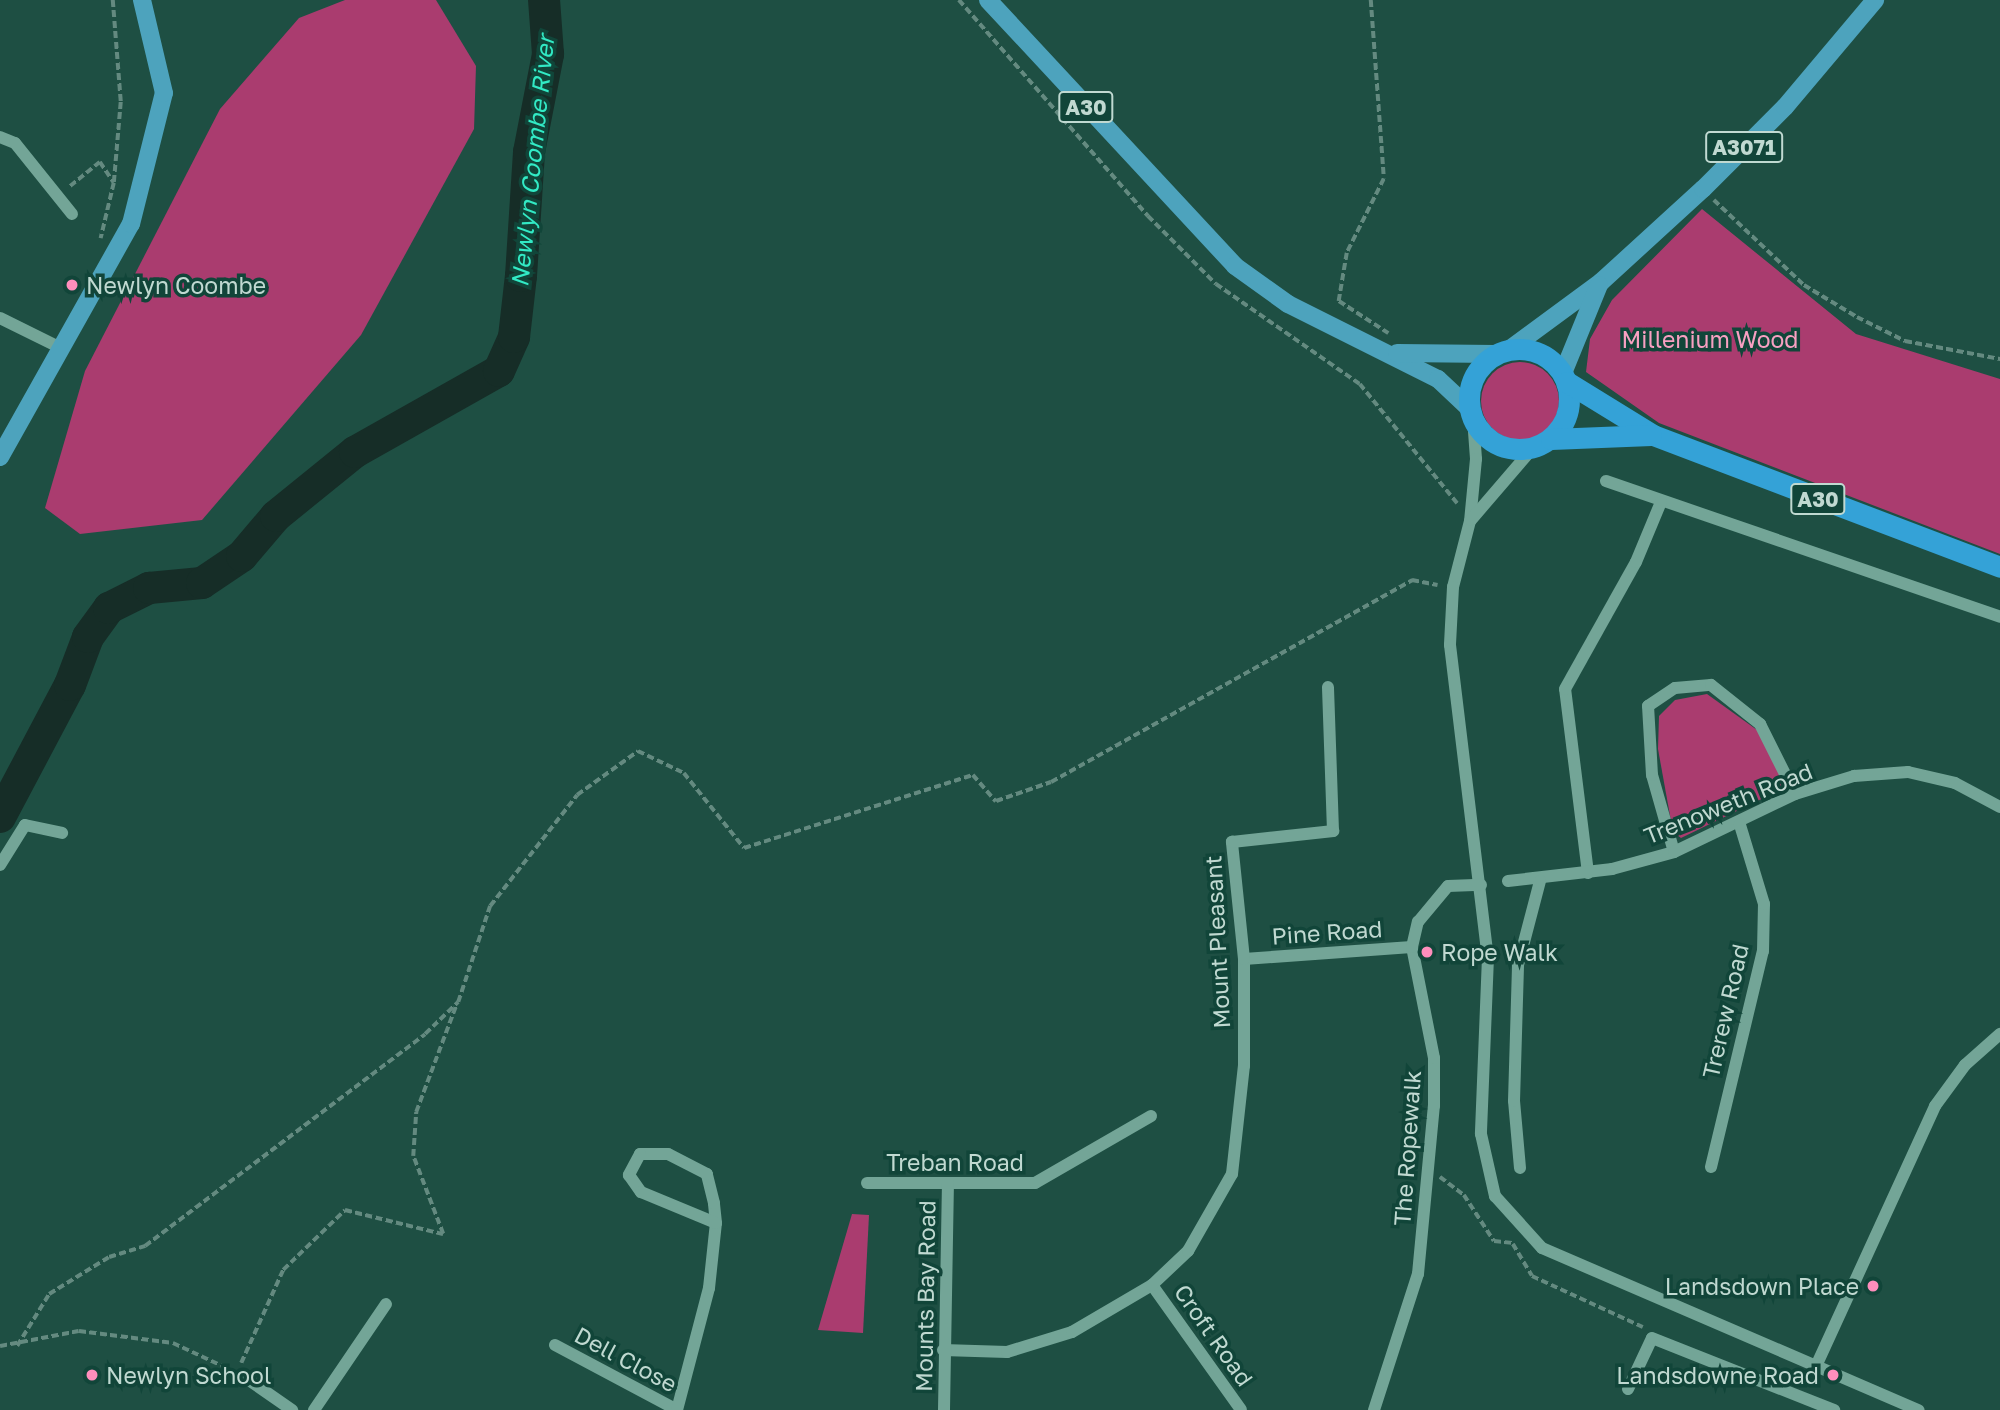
<!DOCTYPE html>
<html>
<head>
<meta charset="utf-8">
<style>
	body { margin:0 }
	#map { position:relative; width:2000px; height:1410px; overflow:hidden; background:#1e4f43; font-family:"Golos Text",sans-serif }
	div>[style] { position:absolute }
	.green>* { inset:0; background:#aa3c6f }
	.round { border-radius:50% }
	.river>* { height:32px; margin:-16px; padding:0 16px; transform-origin:16px; border-radius:16px; background:#162d27 }
	.path>* { height:3.5px; margin-top:-1.75px; transform-origin:0; background:repeating-linear-gradient(90deg,#648a80 0 7px,transparent 0 10.5px) }
	.minor>* { height:12px; margin:-6px; padding:0 6px; transform-origin:6px; border-radius:6px; background:#73a597 }
	.major>* { height:18px; margin:-9px; padding:0 9px; transform-origin:9px; border-radius:9px; background:#4da3bd }
	.highway>* { height:21px; margin:-10.5px; padding:0 10.5px; transform-origin:10.5px; border-radius:10.5px; background:#34a2d7 }
	.highway>.ring { margin:-10.5px; padding:0; box-sizing:content-box; background:none; border:21px solid #34a2d7; border-radius:50% }
	.dots>* { width:19px; height:19px; translate:-50% -50%; box-sizing:border-box; border:4px solid #114539; border-radius:50% }
	span { translate:-50% -50%; white-space:nowrap; text-align:center; line-height:1.15; -webkit-text-stroke:7px #114539; paint-order:stroke }
	.shield-label span { padding:2px 5px; background:#114539; border:2px solid; border-radius:5px; -webkit-text-stroke-width:0 }
	.shield-label { font-size:21px; color:#c0d9d1; font-weight:700 }
	.poi-label { font-size:23px; color:#c0d9d1 }
	.left { translate:0 -50%; text-align:left }
	.right { translate:-100% -50%; text-align:right }
	.park-label { font-size:23px; color:#f8a0c2 }
	.street-label { font-size:23px; color:#c0d9d1 }
	.water-label { font-size:24px; color:#32eac5; font-style:italic }
</style>
</head>
<body>
<div id="map">
	<div class="green">
		<div style="clip-path:polygon(345px 0,436px 0,476px 66px,474px 129px,361px 335px,202px 520px,80px 534px,45px 508px,85px 371px,220px 109px,299px 18px)"></div>
		<div style="clip-path:polygon(1702px 209px,1856px 334px,2000px 379px,2000px 554px,1659px 423px,1586px 372px,1590px 339px,1612px 300px)"></div>
		<div class="round" style="left:1481px;top:362px;width:78px;height:78px"></div>
		<div style="clip-path:polygon(1707px 694px,1764px 735px,1788px 786px,1681px 838px,1673px 832px,1658px 749px,1659px 716px,1675px 700px)"></div>
		<div style="clip-path:polygon(852px 1214px,869px 1215px,863px 1333px,818px 1330px)"></div>
	</div>
	<div class="river">
		<div style="left:0;top:817px;width:149px;rotate:-62.1deg"></div>
		<div style="left:70px;top:685px;width:51px;rotate:-69.4deg"></div>
		<div style="left:88px;top:637px;width:36px;rotate:-54deg"></div>
		<div style="left:109px;top:608px;width:45px;rotate:-26.6deg"></div>
		<div style="left:149px;top:588px;width:53px;rotate:-5.4deg"></div>
		<div style="left:202px;top:583px;width:48px;rotate:-34deg"></div>
		<div style="left:242px;top:556px;width:52px;rotate:-49.6deg"></div>
		<div style="left:276px;top:516px;width:102px;rotate:-39deg"></div>
		<div style="left:355px;top:452px;width:165px;rotate:-29.4deg"></div>
		<div style="left:499px;top:371px;width:37px;rotate:-66deg"></div>
		<div style="left:514px;top:337px;width:61px;rotate:-83.5deg"></div>
		<div style="left:521px;top:276px;width:124px;rotate:-86.3deg"></div>
		<div style="left:529px;top:152px;width:100px;rotate:-79deg"></div>
		<div style="left:548px;top:54px;width:54px;rotate:-94.2deg"></div>
	</div>
	<div class="path">
		<div style="left:113px;top:0;width:102px;rotate:85.5deg"></div>
		<div style="left:121px;top:102px;width:81px;rotate:94.9deg"></div>
		<div style="left:959px;top:0;width:287px;rotate:48.8deg"></div>
		<div style="left:1148px;top:216px;width:96px;rotate:45deg"></div>
		<div style="left:1216px;top:284px;width:175px;rotate:34.8deg"></div>
		<div style="left:1360px;top:384px;width:154px;rotate:50.8deg"></div>
		<div style="left:1371px;top:0;width:179px;rotate:85.8deg"></div>
		<div style="left:1384px;top:179px;width:83px;rotate:116.6deg"></div>
		<div style="left:1347px;top:253px;width:49px;rotate:99.5deg"></div>
		<div style="left:1339px;top:301px;width:59px;rotate:33.1deg"></div>
		<div style="left:70px;top:186px;width:38px;rotate:-39deg"></div>
		<div style="left:100px;top:162px;width:25px;rotate:56deg"></div>
		<div style="left:114px;top:183px;width:57px;rotate:103.3deg"></div>
		<div style="left:1714px;top:200px;width:124px;rotate:43.4deg"></div>
		<div style="left:1804px;top:285px;width:62px;rotate:31.1deg"></div>
		<div style="left:1857px;top:317px;width:54px;rotate:26.6deg"></div>
		<div style="left:1905px;top:341px;width:97px;rotate:10.7deg"></div>
		<div style="left:1440px;top:1177px;width:30px;rotate:37deg"></div>
		<div style="left:1464px;top:1195px;width:55px;rotate:56.9deg"></div>
		<div style="left:1494px;top:1241px;width:18px;rotate:6deg"></div>
		<div style="left:1513px;top:1244px;width:37px;rotate:59deg"></div>
		<div style="left:1532px;top:1276px;width:122px;rotate:24.7deg"></div>
		<div style="left:0;top:1346px;width:80px;rotate:-10.8deg"></div>
		<div style="left:79px;top:1331px;width:95px;rotate:7.3deg"></div>
		<div style="left:173px;top:1343px;width:64px;rotate:25deg"></div>
		<div style="left:17px;top:1346px;width:61px;rotate:-58.4deg"></div>
		<div style="left:49px;top:1294px;width:70px;rotate:-31.7deg"></div>
		<div style="left:109px;top:1257px;width:38px;rotate:-17deg"></div>
		<div style="left:145px;top:1246px;width:351px;rotate:-37.1deg"></div>
		<div style="left:425px;top:1034px;width:46px;rotate:-44.1deg"></div>
		<div style="left:458px;top:1002px;width:101px;rotate:-71.6deg"></div>
		<div style="left:490px;top:906px;width:141px;rotate:-51.9deg"></div>
		<div style="left:577px;top:795px;width:75px;rotate:-35.8deg"></div>
		<div style="left:638px;top:751px;width:51px;rotate:25.6deg"></div>
		<div style="left:684px;top:773px;width:96px;rotate:51.3deg"></div>
		<div style="left:744px;top:848px;width:240px;rotate:-17.7deg"></div>
		<div style="left:973px;top:775px;width:35px;rotate:49deg"></div>
		<div style="left:996px;top:801px;width:58px;rotate:-19.1deg"></div>
		<div style="left:1051px;top:782px;width:414px;rotate:-29.2deg"></div>
		<div style="left:1412px;top:580px;width:26px;rotate:11deg"></div>
		<div style="left:241px;top:1363px;width:102px;rotate:-65.7deg"></div>
		<div style="left:283px;top:1270px;width:86px;rotate:-44.1deg"></div>
		<div style="left:345px;top:1210px;width:101px;rotate:13.8deg"></div>
		<div style="left:443px;top:1234px;width:84px;rotate:-111deg"></div>
		<div style="left:413px;top:1156px;width:44px;rotate:-86.1deg"></div>
		<div style="left:416px;top:1112px;width:116px;rotate:-69.4deg"></div>
	</div>
	<div class="minor">
		<div style="left:0;top:137px;width:16px;rotate:22deg"></div>
		<div style="left:15px;top:143px;width:91px;rotate:51.2deg"></div>
		<div style="left:0;top:318px;width:68px;rotate:26.2deg"></div>
		<div style="left:1473px;top:418px;width:41px;rotate:85.8deg"></div>
		<div style="left:1476px;top:459px;width:62px;rotate:95.5deg"></div>
		<div style="left:1470px;top:521px;width:68px;rotate:104.4deg"></div>
		<div style="left:1453px;top:587px;width:58px;rotate:93deg"></div>
		<div style="left:1450px;top:645px;width:314px;rotate:83.1deg"></div>
		<div style="left:1488px;top:957px;width:177px;rotate:92.3deg"></div>
		<div style="left:1481px;top:1134px;width:64px;rotate:77.3deg"></div>
		<div style="left:1495px;top:1196px;width:70px;rotate:47.9deg"></div>
		<div style="left:1542px;top:1248px;width:410px;rotate:23.3deg"></div>
		<div style="left:1606px;top:481px;width:417px;rotate:19deg"></div>
		<div style="left:1471px;top:520px;width:95px;rotate:-49.3deg"></div>
		<div style="left:1674px;top:852px;width:80px;rotate:-105.9deg"></div>
		<div style="left:1652px;top:775px;width:69px;rotate:-93.3deg"></div>
		<div style="left:1648px;top:706px;width:32px;rotate:-34deg"></div>
		<div style="left:1675px;top:688px;width:36px;rotate:-5deg"></div>
		<div style="left:1711px;top:685px;width:63px;rotate:38.5deg"></div>
		<div style="left:1760px;top:724px;width:78px;rotate:63.4deg"></div>
		<div style="left:0;top:865px;width:47px;rotate:-58deg"></div>
		<div style="left:25px;top:825px;width:38px;rotate:12deg"></div>
		<div style="left:1588px;top:873px;width:185px;rotate:-97.1deg"></div>
		<div style="left:1565px;top:689px;width:145px;rotate:-60.8deg"></div>
		<div style="left:1636px;top:562px;width:65px;rotate:-67.4deg"></div>
		<div style="left:1508px;top:881px;width:105px;rotate:-6.6deg"></div>
		<div style="left:1612px;top:869px;width:64px;rotate:-15.3deg"></div>
		<div style="left:1674px;top:852px;width:134px;rotate:-25.6deg"></div>
		<div style="left:1795px;top:794px;width:62px;rotate:-17deg"></div>
		<div style="left:1854px;top:776px;width:54px;rotate:-4.2deg"></div>
		<div style="left:1908px;top:772px;width:48px;rotate:13.2deg"></div>
		<div style="left:1955px;top:783px;width:51px;rotate:28.1deg"></div>
		<div style="left:1244px;top:959px;width:168px;rotate:-4.1deg"></div>
		<div style="left:1711px;top:1167px;width:222px;rotate:-76.5deg"></div>
		<div style="left:1763px;top:951px;width:47px;rotate:-88.8deg"></div>
		<div style="left:1764px;top:904px;width:83px;rotate:-106.9deg"></div>
		<div style="left:1520px;top:1168px;width:67px;rotate:-95.1deg"></div>
		<div style="left:1514px;top:1101px;width:136px;rotate:-88.3deg"></div>
		<div style="left:1518px;top:965px;width:87px;rotate:-75.3deg"></div>
		<div style="left:867px;top:1183px;width:168px"></div>
		<div style="left:1035px;top:1183px;width:134px;rotate:-30deg"></div>
		<div style="left:1152px;top:1285px;width:153px;rotate:54.5deg"></div>
		<div style="left:555px;top:1345px;width:138px;rotate:28deg"></div>
		<div style="left:943px;top:1350px;width:64px;rotate:1.8deg"></div>
		<div style="left:1007px;top:1352px;width:68px;rotate:-17.1deg"></div>
		<div style="left:1072px;top:1332px;width:93px;rotate:-30.4deg"></div>
		<div style="left:1152px;top:1285px;width:50px;rotate:-43.4deg"></div>
		<div style="left:1188px;top:1251px;width:89px;rotate:-60.3deg"></div>
		<div style="left:1232px;top:1174px;width:109px;rotate:-83.7deg"></div>
		<div style="left:1244px;top:1066px;width:107px;rotate:-90deg"></div>
		<div style="left:1244px;top:959px;width:118px;rotate:-95.9deg"></div>
		<div style="left:1232px;top:842px;width:102px;rotate:-6.2deg"></div>
		<div style="left:1333px;top:831px;width:144px;rotate:-92deg"></div>
		<div style="left:1817px;top:1364px;width:284px;rotate:-65.4deg"></div>
		<div style="left:1935px;top:1106px;width:51px;rotate:-53.8deg"></div>
		<div style="left:1965px;top:1065px;width:47px;rotate:-41.5deg"></div>
		<div style="left:243px;top:1376px;width:60px;rotate:34.8deg"></div>
		<div style="left:1628px;top:1389px;width:56px;rotate:-64.8deg"></div>
		<div style="left:1652px;top:1338px;width:196px;rotate:21.6deg"></div>
		<div style="left:314px;top:1410px;width:128px;rotate:-55.8deg"></div>
		<div style="left:677px;top:1410px;width:126px;rotate:-75.3deg"></div>
		<div style="left:709px;top:1288px;width:65px;rotate:-83.9deg"></div>
		<div style="left:716px;top:1223px;width:20px;rotate:-96deg"></div>
		<div style="left:714px;top:1203px;width:30px;rotate:-104deg"></div>
		<div style="left:707px;top:1174px;width:44px;rotate:-152.9deg"></div>
		<div style="left:668px;top:1154px;width:28px;rotate:180deg"></div>
		<div style="left:640px;top:1154px;width:24px;rotate:118deg"></div>
		<div style="left:629px;top:1175px;width:21px;rotate:55deg"></div>
		<div style="left:641px;top:1192px;width:81px;rotate:22.5deg"></div>
		<div style="left:944px;top:1410px;width:227px;rotate:-89deg"></div>
		<div style="left:1374px;top:1410px;width:143px;rotate:-72.1deg"></div>
		<div style="left:1418px;top:1274px;width:169px;rotate:-84.6deg"></div>
		<div style="left:1434px;top:1106px;width:48px;rotate:-90deg"></div>
		<div style="left:1434px;top:1058px;width:113px;rotate:-101.2deg"></div>
		<div style="left:1412px;top:947px;width:26px;rotate:-77deg"></div>
		<div style="left:1418px;top:922px;width:47px;rotate:-50.2deg"></div>
		<div style="left:1448px;top:886px;width:33px;rotate:-2deg"></div>
	</div>
	<div class="major">
		<div style="left:988px;top:0;width:363px;rotate:47.1deg"></div>
		<div style="left:1235px;top:266px;width:65px;rotate:35.6deg"></div>
		<div style="left:1288px;top:304px;width:168px;rotate:26.6deg"></div>
		<div style="left:1438px;top:379px;width:44px;rotate:43.2deg"></div>
		<div style="left:1510px;top:349px;width:113px;rotate:-36.4deg"></div>
		<div style="left:1601px;top:282px;width:138px;rotate:-42.4deg"></div>
		<div style="left:1703px;top:189px;width:116px;rotate:-45deg"></div>
		<div style="left:1785px;top:107px;width:140px;rotate:-49.9deg"></div>
		<div style="left:1397px;top:353px;width:99px;rotate:0.6deg"></div>
		<div style="left:1563px;top:373px;width:95px;rotate:-67.8deg"></div>
		<div style="left:0;top:457px;width:267px;rotate:-60.7deg"></div>
		<div style="left:131px;top:224px;width:135px;rotate:-75.9deg"></div>
		<div style="left:164px;top:93px;width:96px;rotate:-103.3deg"></div>
	</div>
	<div class="highway">
		<div class="ring" style="left:1469px;top:349px;width:79px;height:79px"></div>
		<div style="left:1567px;top:382px;width:101px;rotate:31.6deg"></div>
		<div style="left:1653px;top:435px;width:371px;rotate:20.8deg"></div>
		<div style="left:1551px;top:439px;width:100px;rotate:-2.3deg"></div>
	</div>
	<div class="dots">
		<div style="left:72px;top:285px;background:#fe8ebc"></div>
		<div style="left:1427px;top:952px;background:#fe8ebc"></div>
		<div style="left:1873px;top:1286px;background:#fe8ebc"></div>
		<div style="left:92px;top:1375px;background:#fe8ebc"></div>
		<div style="left:1833px;top:1375px;background:#fe8ebc"></div>
	</div>
	<div class="shield-label">
		<span style="left:1086px;top:107px">A30</span>
		<span style="left:1744px;top:147px">A3071</span>
		<span style="left:1818px;top:499px">A30</span>
	</div>
	<div class="poi-label">
		<span class="left" style="left:86px;top:285px">Newlyn Coombe</span>
		<span class="left" style="left:1441px;top:952px">Rope Walk</span>
		<span class="right" style="left:1859px;top:1286px">Landsdown Place</span>
		<span class="left" style="left:106px;top:1375px">Newlyn School</span>
		<span class="right" style="left:1819px;top:1375px">Landsdowne Road</span>
	</div>
	<div class="park-label">
		<span style="left:1710px;top:339px">Millenium Wood</span>
	</div>
	<div class="street-label">
		<span style="left:1728px;top:803px;rotate:-22deg">Trenoweth Road</span>
		<span style="left:1327px;top:932px;rotate:-4deg">Pine Road</span>
		<span style="left:1217px;top:942px;rotate:-93deg">Mount Pleasant</span>
		<span style="left:1725px;top:1011px;rotate:-77deg">Trerew Road</span>
		<span style="left:1407px;top:1148px;rotate:-86deg">The Ropewalk</span>
		<span style="left:955px;top:1162px">Treban Road</span>
		<span style="left:925px;top:1296px;rotate:-89deg">Mounts Bay Road</span>
		<span style="left:1214px;top:1335px;rotate:55deg">Croft Road</span>
		<span style="left:626px;top:1359px;rotate:28deg">Dell Close</span>
	</div>
	<div class="water-label">
		<span style="left:532px;top:161px;rotate:-84deg">Newlyn Coombe River</span>
	</div>
</div>
</body>
</html>
